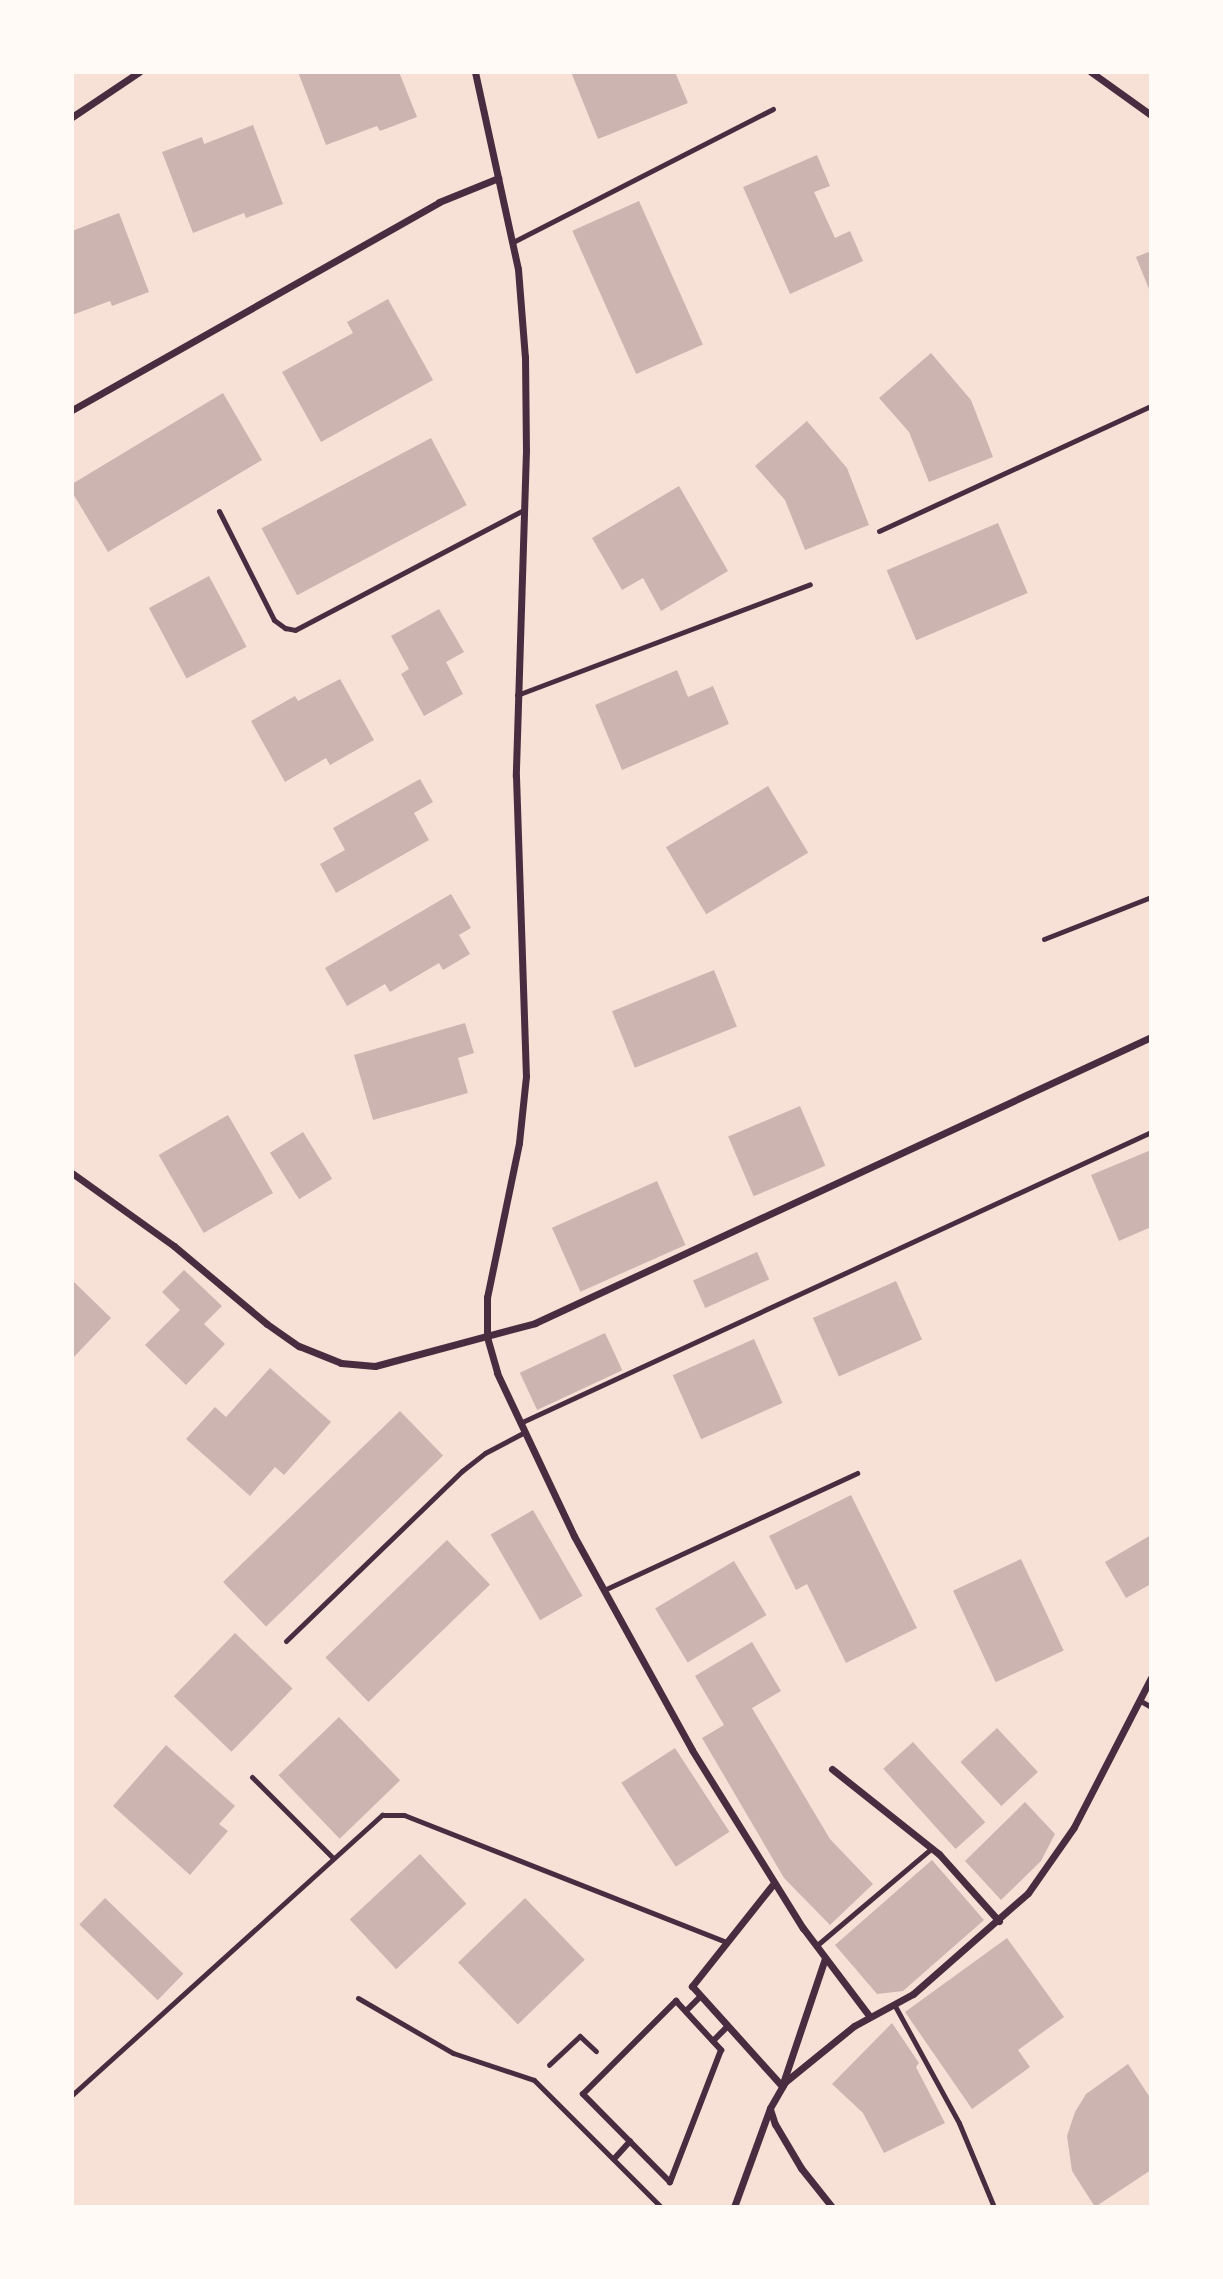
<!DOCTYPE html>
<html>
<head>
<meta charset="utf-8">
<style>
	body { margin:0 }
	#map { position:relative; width:1223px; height:2279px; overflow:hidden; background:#f7e1d7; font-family:Merriweather,serif }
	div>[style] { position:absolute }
	.building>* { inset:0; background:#ccb4b1; transform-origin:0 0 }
	.path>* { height:4.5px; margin:-2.25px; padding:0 2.25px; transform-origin:2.25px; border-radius:2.25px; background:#4a2c40 }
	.service>* { height:5px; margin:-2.5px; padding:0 2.5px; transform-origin:2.5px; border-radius:2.5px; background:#4a2c40 }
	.pedestrian>* { height:6px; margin:-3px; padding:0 3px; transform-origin:3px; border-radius:3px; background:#4a2c40 }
	.minor>* { height:7px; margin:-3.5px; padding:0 3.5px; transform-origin:3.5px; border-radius:3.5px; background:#4a2c40 }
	span { translate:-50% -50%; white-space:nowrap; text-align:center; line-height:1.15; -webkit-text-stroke:6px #fffaf5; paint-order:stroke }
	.frame { position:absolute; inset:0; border:74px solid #fffaf5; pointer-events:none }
</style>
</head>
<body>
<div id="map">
	<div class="building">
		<div style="clip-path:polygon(298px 72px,399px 72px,417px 117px,380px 131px,377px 126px,326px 145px)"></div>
		<div style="clip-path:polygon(571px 72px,675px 72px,688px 103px,598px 139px)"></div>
		<div style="clip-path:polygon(253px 125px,283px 204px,246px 218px,244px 213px,193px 233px,162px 152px,202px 137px,204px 144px)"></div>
		<div style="clip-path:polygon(817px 155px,830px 186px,814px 192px,835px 238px,850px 231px,863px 261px,790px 294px,743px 187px)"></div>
		<div style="left:639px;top:201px;width:157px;height:73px;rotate:66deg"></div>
		<div style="clip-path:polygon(119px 213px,149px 292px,112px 306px,110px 301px,72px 315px,72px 231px)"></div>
		<div style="clip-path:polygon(1151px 251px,1151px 294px,1136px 257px)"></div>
		<div style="clip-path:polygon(388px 299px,433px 380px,321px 442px,282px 372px,353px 333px,347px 322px)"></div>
		<div style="clip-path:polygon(931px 353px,971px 400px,993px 457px,929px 482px,909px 432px,879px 398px)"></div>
		<div style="clip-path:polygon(223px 393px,262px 460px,108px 552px,72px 492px,72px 484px)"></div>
		<div style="clip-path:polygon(807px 421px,847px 468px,869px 525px,805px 550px,785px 500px,755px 466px)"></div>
		<div style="left:431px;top:438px;width:76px;height:192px;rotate:62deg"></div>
		<div style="clip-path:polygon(679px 486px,728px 571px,661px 611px,643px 578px,622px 590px,592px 538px)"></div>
		<div style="left:998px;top:523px;width:76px;height:121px;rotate:67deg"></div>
		<div style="left:209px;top:576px;width:80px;height:68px;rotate:62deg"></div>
		<div style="clip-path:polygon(439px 609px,464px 652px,446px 662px,463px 694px,424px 716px,401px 674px,409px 669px,391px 636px)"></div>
		<div style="clip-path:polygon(677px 670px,688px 697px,713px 686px,729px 724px,622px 770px,595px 705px)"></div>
		<div style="clip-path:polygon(340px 679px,374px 740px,330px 765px,326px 758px,285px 782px,251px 721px,295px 696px,298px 701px)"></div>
		<div style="clip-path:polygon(420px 779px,433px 802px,414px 813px,429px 840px,336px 893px,320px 864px,345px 850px,333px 828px)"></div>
		<div style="left:768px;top:786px;width:78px;height:119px;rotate:59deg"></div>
		<div style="clip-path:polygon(451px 894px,471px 928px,459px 935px,470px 954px,443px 970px,439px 963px,390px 992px,385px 984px,347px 1006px,325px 968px)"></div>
		<div style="left:714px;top:970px;width:61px;height:110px;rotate:68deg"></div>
		<div style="clip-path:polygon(465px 1023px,474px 1053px,458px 1058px,468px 1093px,373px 1120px,354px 1055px)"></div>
		<div style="left:800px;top:1106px;width:65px;height:78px;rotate:67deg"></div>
		<div style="left:228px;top:1115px;width:90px;height:80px;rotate:60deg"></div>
		<div style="left:303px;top:1132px;width:55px;height:39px;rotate:58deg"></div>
		<div style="clip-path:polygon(1151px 1150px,1151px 1227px,1119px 1241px,1091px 1175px)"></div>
		<div style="left:657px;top:1181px;width:70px;height:115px;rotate:66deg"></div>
		<div style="left:757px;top:1252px;width:30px;height:70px;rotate:66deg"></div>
		<div style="clip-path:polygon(184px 1270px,222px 1306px,204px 1324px,225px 1344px,186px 1385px,145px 1345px,180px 1310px,162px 1292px)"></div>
		<div style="clip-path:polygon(72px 1280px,111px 1318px,72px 1359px)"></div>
		<div style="left:896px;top:1281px;width:64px;height:91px;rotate:66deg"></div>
		<div style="left:605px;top:1333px;width:41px;height:94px;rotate:65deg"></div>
		<div style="left:754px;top:1339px;width:70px;height:89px;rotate:66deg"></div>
		<div style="clip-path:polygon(270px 1368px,331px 1422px,284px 1475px,275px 1467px,250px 1496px,186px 1439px,215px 1407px,226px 1417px)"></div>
		<div style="left:400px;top:1411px;width:62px;height:246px;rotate:46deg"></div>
		<div style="clip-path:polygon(851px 1495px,917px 1628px,846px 1663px,807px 1584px,796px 1590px,769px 1536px)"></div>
		<div style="left:533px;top:1510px;width:99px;height:49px;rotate:60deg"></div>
		<div style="clip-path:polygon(1151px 1535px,1151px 1584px,1126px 1598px,1105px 1562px)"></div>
		<div style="left:447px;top:1540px;width:62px;height:169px;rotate:46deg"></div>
		<div style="left:1021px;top:1559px;width:101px;height:75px;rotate:65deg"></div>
		<div style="left:734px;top:1561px;width:63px;height:92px;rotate:59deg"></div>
		<div style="left:235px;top:1633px;width:80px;height:88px;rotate:44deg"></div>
		<div style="clip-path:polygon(752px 1642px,781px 1691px,752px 1708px,830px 1839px,873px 1884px,830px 1925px,784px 1878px,702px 1738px,724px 1725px,695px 1676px)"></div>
		<div style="left:339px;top:1717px;width:88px;height:84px;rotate:46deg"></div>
		<div style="left:997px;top:1728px;width:60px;height:50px;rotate:47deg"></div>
		<div style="left:913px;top:1742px;width:108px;height:40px;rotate:48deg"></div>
		<div style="clip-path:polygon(166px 1745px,235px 1806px,219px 1824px,228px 1831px,190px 1875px,113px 1806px)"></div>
		<div style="left:675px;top:1748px;width:100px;height:64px;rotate:57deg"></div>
		<div style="clip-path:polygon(1025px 1802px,1055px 1834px,1041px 1861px,1001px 1900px,965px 1861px)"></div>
		<div style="left:420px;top:1854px;width:68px;height:96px;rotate:47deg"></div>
		<div style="clip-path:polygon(932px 1860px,984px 1920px,903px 1991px,877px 1994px,835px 1945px)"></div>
		<div style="left:105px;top:1898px;width:109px;height:37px;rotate:44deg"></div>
		<div style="left:525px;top:1898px;width:86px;height:93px;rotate:46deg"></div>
		<div style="clip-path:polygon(1007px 1938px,1064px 2017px,1018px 2050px,1030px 2067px,972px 2109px,905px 2012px)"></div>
		<div style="clip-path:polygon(892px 2023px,919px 2063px,916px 2067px,945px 2123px,884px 2153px,863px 2113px,832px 2084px)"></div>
		<div style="clip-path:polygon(1128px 2064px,1151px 2099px,1151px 2170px,1095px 2207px,1072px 2171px,1067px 2136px,1075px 2112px,1086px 2094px)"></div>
	</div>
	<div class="path">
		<div style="left:549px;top:2065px;width:42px;rotate:-43.1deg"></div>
		<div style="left:580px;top:2036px;width:22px;rotate:43deg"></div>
	</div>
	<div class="service">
		<div style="left:513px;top:242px;width:292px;rotate:-27.1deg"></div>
		<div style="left:219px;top:511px;width:122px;rotate:63.2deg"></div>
		<div style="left:274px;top:620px;width:14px;rotate:36deg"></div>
		<div style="left:285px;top:628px;width:10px;rotate:11deg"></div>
		<div style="left:295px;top:630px;width:259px;rotate:-27.7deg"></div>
		<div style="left:879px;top:531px;width:299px;rotate:-24.7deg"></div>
		<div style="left:517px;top:695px;width:313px;rotate:-20.7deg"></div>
		<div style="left:1044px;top:939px;width:115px;rotate:-21.4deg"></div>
		<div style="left:520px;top:1423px;width:695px;rotate:-24.76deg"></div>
		<div style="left:604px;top:1590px;width:279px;rotate:-24.8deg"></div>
		<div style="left:286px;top:1641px;width:245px;rotate:-44deg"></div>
		<div style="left:462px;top:1471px;width:29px;rotate:-38deg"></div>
		<div style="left:485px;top:1453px;width:45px;rotate:-27.7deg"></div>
		<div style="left:1139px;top:1700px;width:14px;rotate:30deg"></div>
		<div style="left:252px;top:1777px;width:115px;rotate:45deg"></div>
		<div style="left:816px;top:1946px;width:152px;rotate:-40.2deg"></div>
		<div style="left:358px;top:1998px;width:110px;rotate:30.1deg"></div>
		<div style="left:453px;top:2053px;width:85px;rotate:18.4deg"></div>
		<div style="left:534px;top:2080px;width:180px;rotate:45deg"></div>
		<div style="left:895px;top:2006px;width:133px;rotate:61.3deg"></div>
		<div style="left:959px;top:2123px;width:91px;rotate:67.4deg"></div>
		<div style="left:72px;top:2095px;width:418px;rotate:-42.1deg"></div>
		<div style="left:382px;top:1815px;width:22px"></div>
		<div style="left:404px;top:1815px;width:346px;rotate:21.5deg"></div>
	</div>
	<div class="pedestrian">
		<div style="left:676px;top:2001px;width:67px;rotate:47.4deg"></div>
		<div style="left:721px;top:2050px;width:142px;rotate:111.1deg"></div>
		<div style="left:670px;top:2182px;width:124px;rotate:-134.7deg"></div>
		<div style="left:583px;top:2094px;width:132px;rotate:-45deg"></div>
		<div style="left:686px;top:2011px;width:21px;rotate:-45deg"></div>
		<div style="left:713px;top:2041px;width:21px;rotate:-45deg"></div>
		<div style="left:614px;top:2159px;width:24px;rotate:-48deg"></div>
	</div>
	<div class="minor">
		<div style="left:475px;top:72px;width:202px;rotate:77.7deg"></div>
		<div style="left:518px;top:269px;width:88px;rotate:85.5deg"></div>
		<div style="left:525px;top:357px;width:93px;rotate:89.4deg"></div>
		<div style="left:526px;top:450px;width:326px;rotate:91.8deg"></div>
		<div style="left:516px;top:776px;width:300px;rotate:88.1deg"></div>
		<div style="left:526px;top:1076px;width:67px;rotate:96deg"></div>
		<div style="left:519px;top:1143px;width:157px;rotate:101.7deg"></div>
		<div style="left:487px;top:1297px;width:40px;rotate:90deg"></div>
		<div style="left:487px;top:1337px;width:37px;rotate:74deg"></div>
		<div style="left:497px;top:1373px;width:180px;rotate:64.7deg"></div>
		<div style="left:574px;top:1536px;width:244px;rotate:61.1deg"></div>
		<div style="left:692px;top:1750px;width:210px;rotate:58.1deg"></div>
		<div style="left:803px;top:1928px;width:111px;rotate:53deg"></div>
		<div style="left:1091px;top:72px;width:74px;rotate:35.6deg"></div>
		<div style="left:72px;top:117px;width:81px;rotate:-33.9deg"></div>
		<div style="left:72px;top:410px;width:422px;rotate:-29.5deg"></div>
		<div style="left:439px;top:202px;width:64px;rotate:-22.1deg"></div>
		<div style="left:72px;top:1173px;width:125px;rotate:35.6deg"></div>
		<div style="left:174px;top:1246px;width:121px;rotate:40deg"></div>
		<div style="left:267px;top:1324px;width:39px;rotate:35deg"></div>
		<div style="left:299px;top:1346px;width:45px;rotate:22deg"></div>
		<div style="left:341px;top:1363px;width:34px;rotate:5deg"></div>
		<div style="left:375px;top:1366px;width:166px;rotate:-15deg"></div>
		<div style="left:535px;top:1323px;width:679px;rotate:-24.9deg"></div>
		<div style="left:832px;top:1769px;width:137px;rotate:38.5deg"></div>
		<div style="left:939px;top:1854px;width:90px;rotate:48.2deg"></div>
		<div style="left:774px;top:1883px;width:132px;rotate:128.5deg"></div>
		<div style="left:692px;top:1986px;width:135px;rotate:48deg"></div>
		<div style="left:782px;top:2086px;width:135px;rotate:-71.4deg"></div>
		<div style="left:770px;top:2109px;width:16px;rotate:72deg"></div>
		<div style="left:775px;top:2124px;width:51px;rotate:59.4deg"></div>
		<div style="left:801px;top:2168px;width:50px;rotate:51.5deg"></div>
		<div style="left:734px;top:2207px;width:105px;rotate:-70deg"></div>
		<div style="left:770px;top:2108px;width:30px;rotate:-60deg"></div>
		<div style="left:785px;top:2082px;width:89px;rotate:-39.1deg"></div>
		<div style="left:854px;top:2026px;width:67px;rotate:-28.5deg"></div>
		<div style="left:913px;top:1994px;width:153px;rotate:-41.3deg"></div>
		<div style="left:1028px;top:1893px;width:80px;rotate:-55.1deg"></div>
		<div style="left:1074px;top:1827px;width:168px;rotate:-62.7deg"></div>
	</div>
	<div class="frame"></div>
</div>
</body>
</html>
